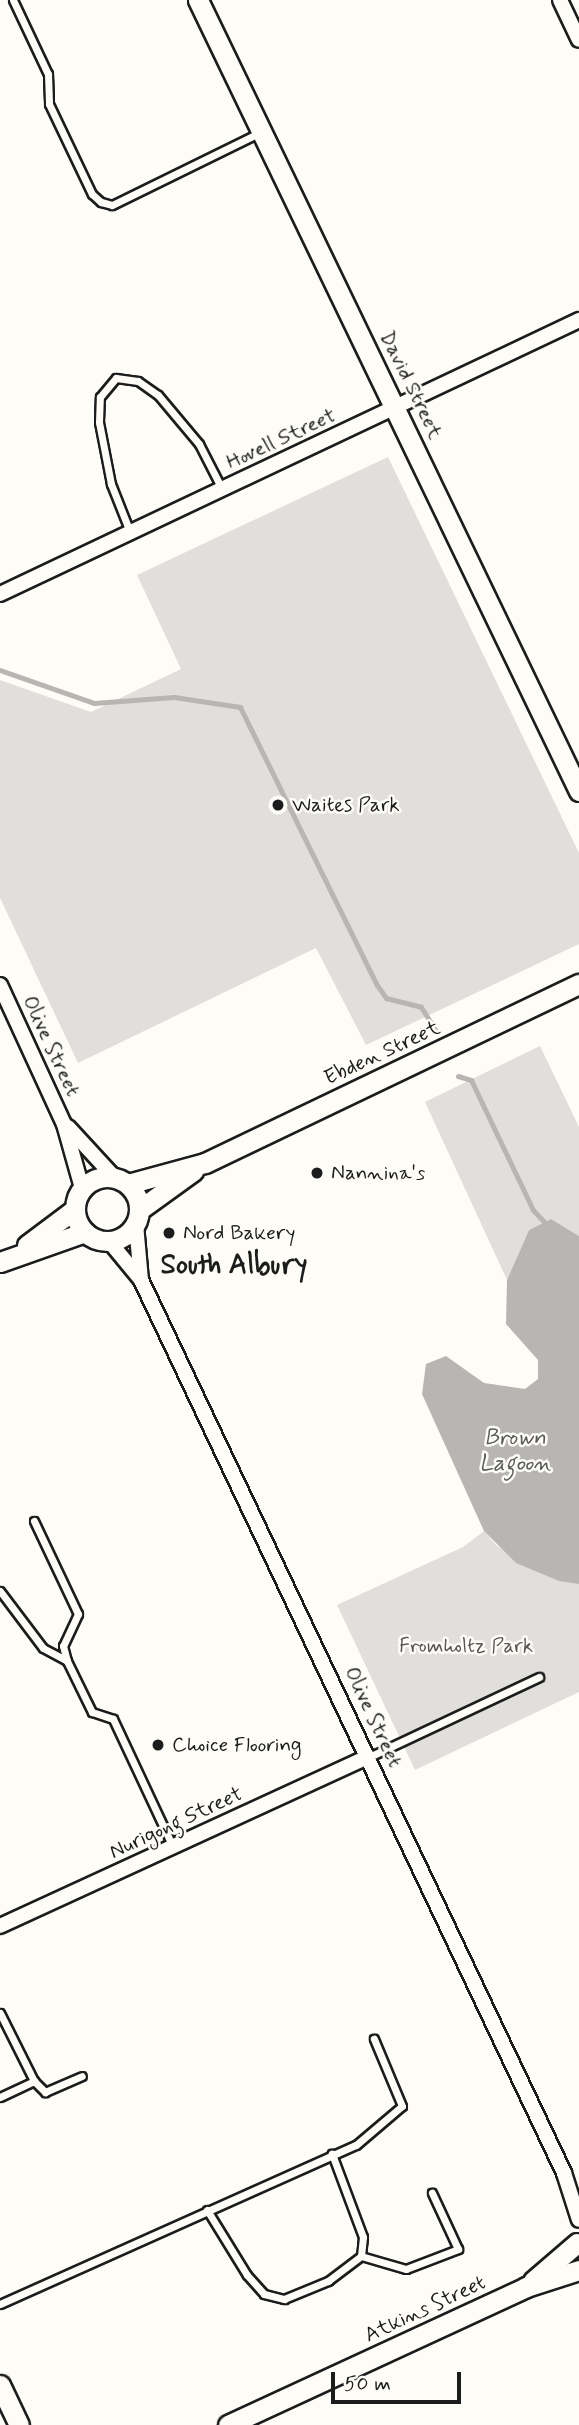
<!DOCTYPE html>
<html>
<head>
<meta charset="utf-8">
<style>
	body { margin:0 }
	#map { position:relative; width:579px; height:2425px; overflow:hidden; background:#fdfcf7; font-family:Mynerve,sans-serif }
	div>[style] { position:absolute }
	.green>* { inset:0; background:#e0dfdb }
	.water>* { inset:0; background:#b7b6b2 }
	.stream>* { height:5px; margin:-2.5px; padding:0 2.5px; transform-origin:2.5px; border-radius:2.5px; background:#b7b6b2 }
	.roads { filter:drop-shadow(2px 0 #1c1c1c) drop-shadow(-2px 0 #1c1c1c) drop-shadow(0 2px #1c1c1c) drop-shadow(0 -2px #1c1c1c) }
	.lane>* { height:7px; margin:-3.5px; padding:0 3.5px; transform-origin:3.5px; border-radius:3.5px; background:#fdfcf7 }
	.street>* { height:14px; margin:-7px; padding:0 7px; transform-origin:7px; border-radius:7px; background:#fdfcf7 }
	.secondary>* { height:19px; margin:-9.5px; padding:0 9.5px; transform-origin:9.5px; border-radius:9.5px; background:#fdfcf7 }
	.secondary>.ring { margin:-9.5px; padding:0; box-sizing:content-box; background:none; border:19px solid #fdfcf7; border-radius:50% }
	.dots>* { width:19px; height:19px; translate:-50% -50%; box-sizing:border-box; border:4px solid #fdfcf7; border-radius:50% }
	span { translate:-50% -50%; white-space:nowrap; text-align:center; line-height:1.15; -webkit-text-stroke:5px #fdfcf7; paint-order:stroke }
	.street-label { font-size:21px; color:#1c1c1c }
	.poi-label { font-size:21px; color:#1c1c1c }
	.left { translate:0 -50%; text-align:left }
	.park-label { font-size:21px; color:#575655 }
	.water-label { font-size:23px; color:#5a5a58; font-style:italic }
	.district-label { font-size:28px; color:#1c1c1c; font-weight:700 }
	.scale { position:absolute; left:331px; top:2372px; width:130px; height:32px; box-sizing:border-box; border:4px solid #1c1c1c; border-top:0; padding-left:9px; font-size:21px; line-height:24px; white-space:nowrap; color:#1c1c1c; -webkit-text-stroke:5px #fdfcf7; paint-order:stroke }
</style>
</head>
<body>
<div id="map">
	<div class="green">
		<div style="clip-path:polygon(388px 457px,579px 853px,579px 944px,366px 1045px,316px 948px,78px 1063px,0 898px,0 680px,91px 712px,181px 669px,137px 575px)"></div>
		<div style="clip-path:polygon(540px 1046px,579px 1127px,579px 1236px,551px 1219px,529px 1230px,507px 1280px,425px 1102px)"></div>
		<div style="clip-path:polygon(484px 1531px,497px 1546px,541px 1572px,579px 1584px,579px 1692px,415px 1770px,337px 1605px,463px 1547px)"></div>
	</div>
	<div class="water">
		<div style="clip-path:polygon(551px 1219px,579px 1236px,579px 1584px,559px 1581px,516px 1563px,484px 1531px,422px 1394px,426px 1364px,446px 1356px,484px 1383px,525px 1389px,538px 1379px,538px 1360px,506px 1324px,507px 1280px,529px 1230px)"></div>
	</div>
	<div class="stream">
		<div style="left:0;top:670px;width:100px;rotate:19.3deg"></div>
		<div style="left:94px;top:703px;width:80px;rotate:-4.3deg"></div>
		<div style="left:174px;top:697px;width:67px;rotate:8.6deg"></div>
		<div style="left:240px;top:707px;width:310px;rotate:63.8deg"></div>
		<div style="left:377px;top:985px;width:16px;rotate:55deg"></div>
		<div style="left:386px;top:998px;width:36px;rotate:14deg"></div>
		<div style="left:421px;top:1007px;width:26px;rotate:58deg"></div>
		<div style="left:458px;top:1076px;width:14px;rotate:17deg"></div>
		<div style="left:471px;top:1080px;width:144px;rotate:64.5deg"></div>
		<div style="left:533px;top:1210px;width:23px;rotate:47deg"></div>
	</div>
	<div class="roads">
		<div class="lane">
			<div style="left:13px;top:0;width:82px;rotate:64.7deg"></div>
			<div style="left:48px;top:74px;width:30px;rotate:88deg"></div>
			<div style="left:49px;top:104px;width:100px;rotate:64.5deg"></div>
			<div style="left:92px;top:194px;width:12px;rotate:42deg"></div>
			<div style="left:101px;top:202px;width:11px;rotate:15deg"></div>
			<div style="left:112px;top:205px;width:166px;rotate:-26.1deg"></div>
			<div style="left:130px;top:532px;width:52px;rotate:-111.6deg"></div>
			<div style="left:111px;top:484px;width:63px;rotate:-101deg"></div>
			<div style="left:99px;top:422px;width:25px;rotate:-88deg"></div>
			<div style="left:100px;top:397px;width:25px;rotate:-50deg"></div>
			<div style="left:116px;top:378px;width:22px;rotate:8deg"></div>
			<div style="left:138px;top:381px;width:24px;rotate:35deg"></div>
			<div style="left:158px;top:395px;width:64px;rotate:50.1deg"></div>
			<div style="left:199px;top:444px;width:51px;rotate:62.9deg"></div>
			<div style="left:34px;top:1521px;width:103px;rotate:64.7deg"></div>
			<div style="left:78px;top:1614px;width:35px;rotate:115deg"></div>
			<div style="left:63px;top:1646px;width:16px;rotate:75deg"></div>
			<div style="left:0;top:1591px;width:71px;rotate:53deg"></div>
			<div style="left:43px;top:1648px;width:27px;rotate:28deg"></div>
			<div style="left:67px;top:1661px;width:57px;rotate:63.9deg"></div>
			<div style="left:92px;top:1712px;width:22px;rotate:18deg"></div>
			<div style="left:113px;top:1719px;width:141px;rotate:64.9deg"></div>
			<div style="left:369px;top:1757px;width:188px;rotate:-25.2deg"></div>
			<div style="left:0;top:2013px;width:76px;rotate:63.4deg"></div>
			<div style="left:0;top:2097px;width:38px;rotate:-25deg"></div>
			<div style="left:34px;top:2081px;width:16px;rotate:45deg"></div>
			<div style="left:45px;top:2092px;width:40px;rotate:-23.4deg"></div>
			<div style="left:207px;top:2210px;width:76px;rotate:58.4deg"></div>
			<div style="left:247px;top:2275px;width:25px;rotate:48deg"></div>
			<div style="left:264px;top:2294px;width:21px;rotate:14deg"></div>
			<div style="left:284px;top:2299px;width:48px;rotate:-22.2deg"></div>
			<div style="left:328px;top:2281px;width:41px;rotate:-37.1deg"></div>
			<div style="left:361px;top:2256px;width:19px;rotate:-84deg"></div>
			<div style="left:363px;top:2237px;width:89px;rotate:-110.5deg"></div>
			<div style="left:361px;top:2256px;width:47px;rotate:16.1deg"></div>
			<div style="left:406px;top:2269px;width:56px;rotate:-21deg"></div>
			<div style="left:458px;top:2249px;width:62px;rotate:-114.9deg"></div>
			<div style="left:0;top:2304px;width:390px;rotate:-24.1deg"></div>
			<div style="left:356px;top:2145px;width:60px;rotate:-40.3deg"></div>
			<div style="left:402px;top:2106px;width:73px;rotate:-112.7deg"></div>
		</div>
		<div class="street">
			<div style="left:560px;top:0;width:44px;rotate:64.6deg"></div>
			<div style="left:0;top:594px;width:641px;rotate:-25.32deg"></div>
			<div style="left:0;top:985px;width:153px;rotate:65.3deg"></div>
			<div style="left:64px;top:1124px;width:66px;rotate:74.3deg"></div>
			<div style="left:68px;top:1127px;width:68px;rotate:47.4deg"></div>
			<div style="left:136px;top:1224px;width:56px;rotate:84.9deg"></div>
			<div style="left:109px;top:1241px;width:50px;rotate:50.6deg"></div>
			<div style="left:141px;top:1280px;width:988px;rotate:64.65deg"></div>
			<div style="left:564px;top:2173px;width:49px;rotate:72.3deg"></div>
			<div style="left:0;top:1926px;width:405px;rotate:-24.7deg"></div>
		</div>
		<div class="secondary">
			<div style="left:198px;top:0;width:878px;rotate:64.28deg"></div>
			<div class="ring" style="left:75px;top:1177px;width:45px;height:45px"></div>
			<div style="left:128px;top:1184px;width:80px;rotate:-15.3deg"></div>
			<div style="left:205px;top:1163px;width:415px;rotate:-25.6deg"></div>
			<div style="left:139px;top:1210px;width:67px;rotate:-35.8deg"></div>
			<div style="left:27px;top:1245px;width:60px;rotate:-36.9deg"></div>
			<div style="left:0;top:1262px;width:90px;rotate:-19.4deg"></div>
			<div style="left:533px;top:2281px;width:58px;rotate:-40.8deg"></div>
			<div style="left:0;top:2385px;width:44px;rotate:64.6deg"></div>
			<div style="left:228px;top:2425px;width:328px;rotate:-24.8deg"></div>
			<div style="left:526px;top:2287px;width:56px;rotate:-17.8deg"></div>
		</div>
	</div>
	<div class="dots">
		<div style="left:278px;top:805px;background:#1c1c1c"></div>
		<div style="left:317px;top:1173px;background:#1c1c1c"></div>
		<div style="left:169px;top:1233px;background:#1c1c1c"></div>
		<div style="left:158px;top:1745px;background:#1c1c1c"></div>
	</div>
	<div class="street-label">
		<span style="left:411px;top:385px;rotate:64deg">David Street</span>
		<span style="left:281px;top:439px;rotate:-25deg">Hovell Street</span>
		<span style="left:51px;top:1046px;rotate:65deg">Olive Street</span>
		<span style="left:382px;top:1053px;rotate:-25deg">Ebden Street</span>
		<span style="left:373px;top:1717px;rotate:65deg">Olive Street</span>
		<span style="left:176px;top:1823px;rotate:-25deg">Nurigong Street</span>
		<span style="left:425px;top:2309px;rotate:-25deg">Atkins Street</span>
	</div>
	<div class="poi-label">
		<span class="left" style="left:292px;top:805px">Waites Park</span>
		<span class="left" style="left:331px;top:1173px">Nannina's</span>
		<span class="left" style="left:183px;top:1233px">Nord Bakery</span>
		<span class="left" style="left:172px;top:1745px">Choice Flooring</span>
	</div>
	<div class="park-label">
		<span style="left:466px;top:1646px">Fromholtz Park</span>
	</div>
	<div class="water-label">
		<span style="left:515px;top:1451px">Brown<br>Lagoon</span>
	</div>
	<div class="district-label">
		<span style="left:234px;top:1266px">South Albury</span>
	</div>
	<div class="scale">50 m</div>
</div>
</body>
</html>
